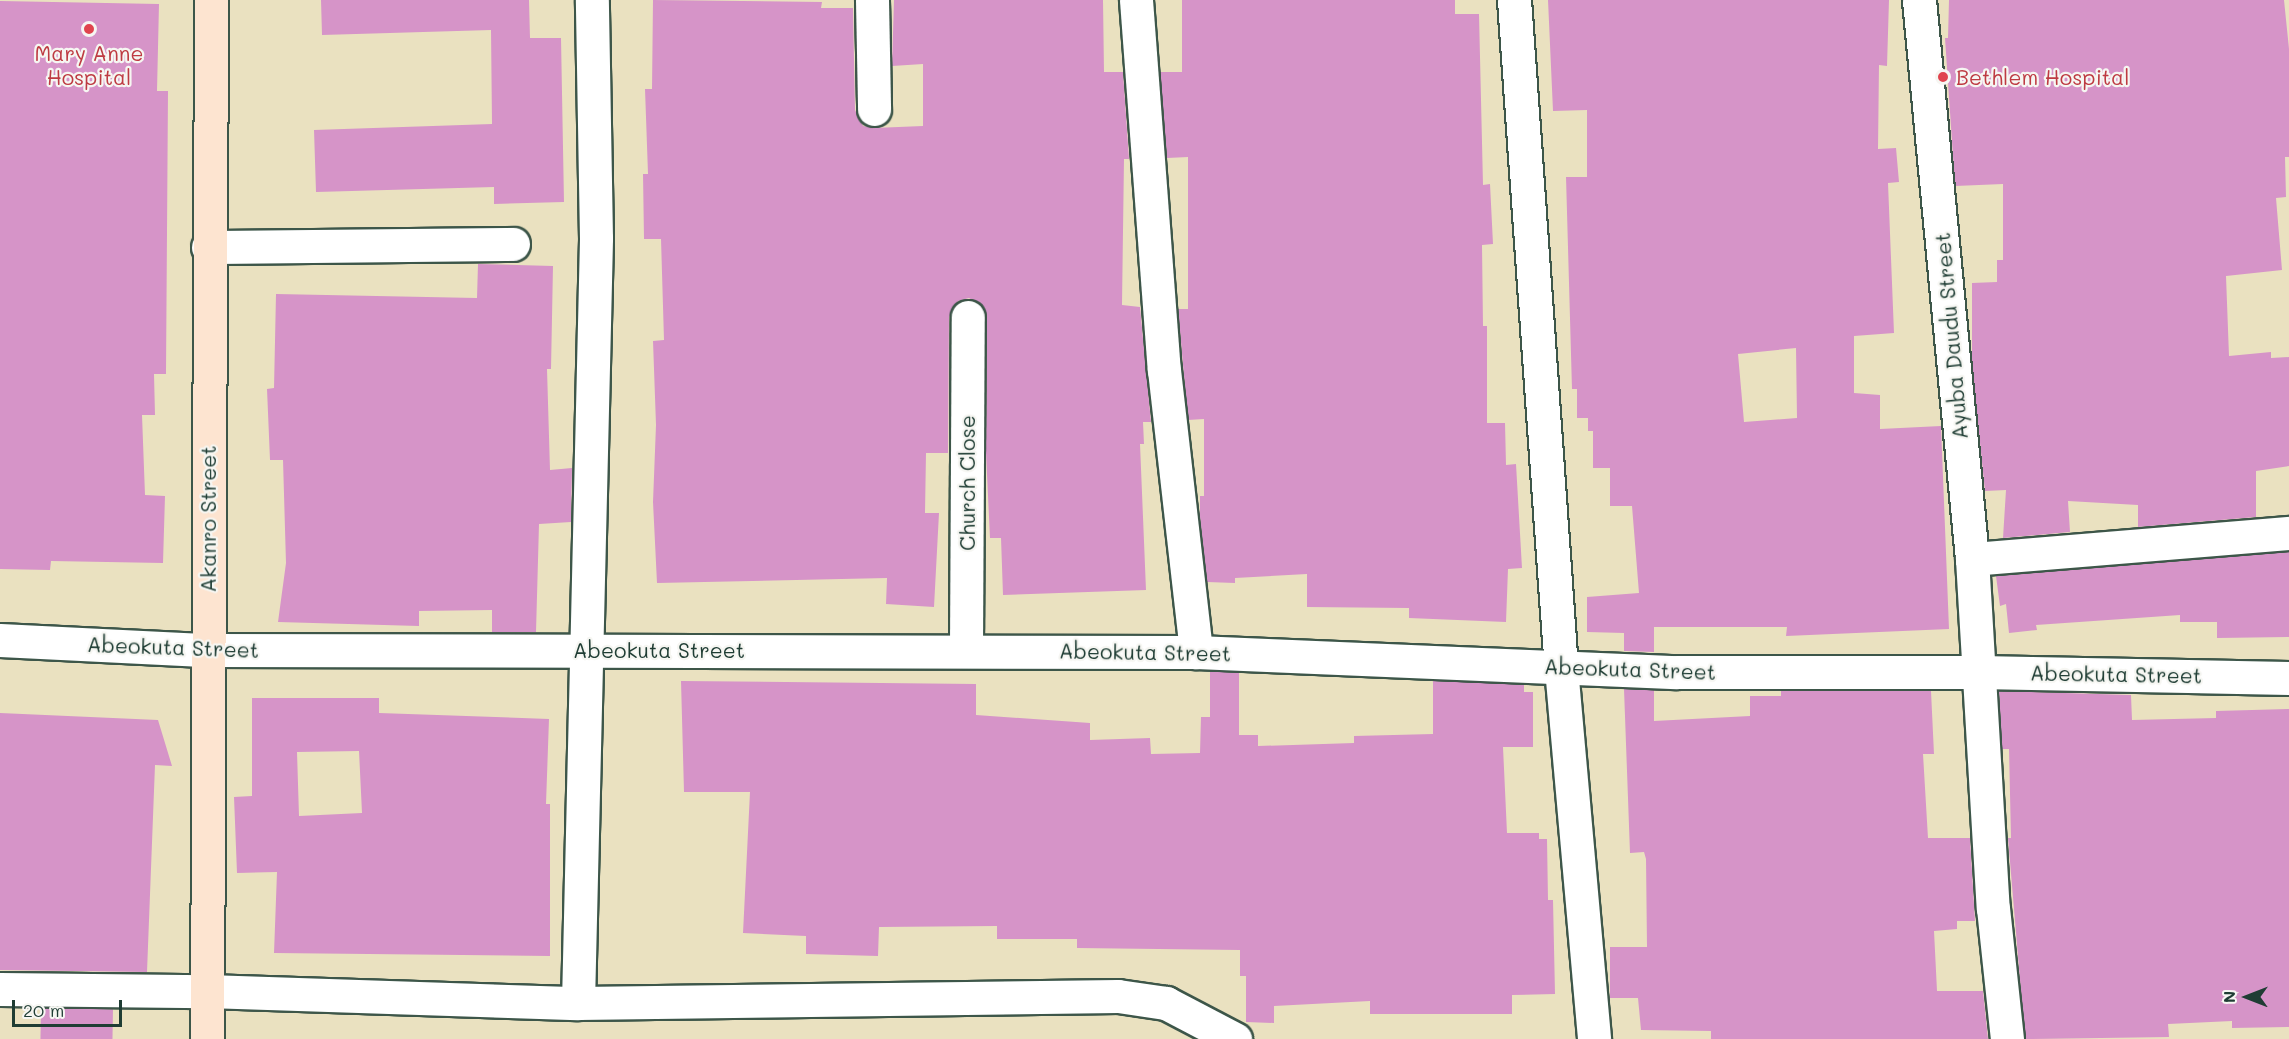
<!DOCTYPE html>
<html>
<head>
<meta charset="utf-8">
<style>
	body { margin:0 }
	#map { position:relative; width:2289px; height:1039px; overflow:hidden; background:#eae1c0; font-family:Mali,sans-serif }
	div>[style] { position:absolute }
	.building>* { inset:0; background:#d694c8; transform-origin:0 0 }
	.roads { filter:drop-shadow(2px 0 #3d5649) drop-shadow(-2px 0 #3d5649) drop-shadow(0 2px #3d5649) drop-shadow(0 -2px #3d5649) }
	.street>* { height:33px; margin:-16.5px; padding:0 16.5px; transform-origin:16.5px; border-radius:16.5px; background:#fff }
	.secondary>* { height:33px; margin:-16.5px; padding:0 16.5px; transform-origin:16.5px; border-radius:16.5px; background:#fde4d0 }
	.dots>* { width:16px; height:16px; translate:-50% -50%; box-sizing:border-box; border:3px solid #f6f6f2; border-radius:50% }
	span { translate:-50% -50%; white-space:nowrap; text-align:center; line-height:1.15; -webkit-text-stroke:4.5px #f6f6f2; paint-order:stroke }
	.health-label { font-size:21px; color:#be3a42 }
	.left { translate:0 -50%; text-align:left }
	.street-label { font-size:21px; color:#1f3d34 }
	.north { position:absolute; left:2217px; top:967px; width:60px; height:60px; -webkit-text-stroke:4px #f6f6f2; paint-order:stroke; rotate:270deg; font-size:16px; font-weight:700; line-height:24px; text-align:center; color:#1f3d34 }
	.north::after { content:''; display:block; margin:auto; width:21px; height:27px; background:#1f3d34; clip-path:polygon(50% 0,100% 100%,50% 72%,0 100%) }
	.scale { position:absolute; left:12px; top:1000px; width:110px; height:27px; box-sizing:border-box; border:3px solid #1f3d34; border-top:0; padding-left:8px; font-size:18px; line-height:21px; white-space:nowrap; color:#1f3d34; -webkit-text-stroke:4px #f6f6f2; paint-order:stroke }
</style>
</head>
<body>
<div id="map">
	<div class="building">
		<div style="clip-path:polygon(321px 0,529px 0,530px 38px,561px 38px,564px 202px,494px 204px,494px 187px,316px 192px,314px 130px,492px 124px,491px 30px,322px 35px)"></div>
		<div style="clip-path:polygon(653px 0,822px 2px,821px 8px,853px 8px,855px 110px,863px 126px,874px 128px,923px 126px,923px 64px,892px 66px,894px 0,1103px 0,1104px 72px,1123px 72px,1129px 159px,1124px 159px,1122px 305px,1140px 307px,1151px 422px,1143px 422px,1144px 444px,1140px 444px,1146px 590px,1003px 595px,1001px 538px,990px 538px,986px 453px,987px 317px,984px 307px,969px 298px,958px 301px,949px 317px,948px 453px,926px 453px,925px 513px,939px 513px,934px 607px,886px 604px,887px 578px,657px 583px,653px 502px,656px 425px,653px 341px,664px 340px,661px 239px,644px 239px,643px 174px,648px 174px,645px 89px,652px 89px)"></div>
		<div style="clip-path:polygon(1182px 0,1455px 0,1455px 14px,1479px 14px,1483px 185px,1490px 184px,1493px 244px,1482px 245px,1483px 326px,1487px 326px,1487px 423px,1505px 423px,1506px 465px,1516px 464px,1522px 568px,1508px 569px,1506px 622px,1409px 618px,1409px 608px,1307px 607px,1307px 574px,1235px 578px,1235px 583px,1207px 582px,1200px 517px,1200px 496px,1204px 496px,1204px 419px,1188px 420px,1178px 309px,1188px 309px,1188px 157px,1167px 158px,1160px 72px,1182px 72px)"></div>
		<div style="clip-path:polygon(evenodd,1548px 0,1889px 0,1887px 66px,1879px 65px,1878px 149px,1896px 148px,1899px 182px,1888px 183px,1894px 333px,1854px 336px,1854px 393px,1880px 395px,1880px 429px,1941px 426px,1949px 629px,1786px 636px,1787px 627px,1654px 627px,1654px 652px,1624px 651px,1624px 633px,1587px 632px,1587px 597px,1639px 593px,1632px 506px,1610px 506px,1610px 468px,1593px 468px,1593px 431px,1588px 431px,1588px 418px,1577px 418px,1577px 389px,1572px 389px,1566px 177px,1587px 177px,1587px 110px,1553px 111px,1548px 0,1796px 348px,1797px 418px,1744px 422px,1738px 354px,1796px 348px)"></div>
		<div style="clip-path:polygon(1949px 0,2284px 0,2289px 49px,2289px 157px,2285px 157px,2286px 197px,2276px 198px,2282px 270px,2226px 276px,2229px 356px,2271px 352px,2271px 358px,2289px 357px,2289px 466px,2256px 471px,2256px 517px,2138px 527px,2138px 505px,2068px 501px,2070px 532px,2003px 538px,2006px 490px,1985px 491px,1972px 365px,1972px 283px,1997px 282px,1997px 260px,2003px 260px,2003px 184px,1955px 186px,1945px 38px,1948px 38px)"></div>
		<div style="clip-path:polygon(0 1px,159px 4px,157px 91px,168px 91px,166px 374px,154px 374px,155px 415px,142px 415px,145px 495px,165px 496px,163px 563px,51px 561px,50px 570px,0 569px)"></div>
		<div style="clip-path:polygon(478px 264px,553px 266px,551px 369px,547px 369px,550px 470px,572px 468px,571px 522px,539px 524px,536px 632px,492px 632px,492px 610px,419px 611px,419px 626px,278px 622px,286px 563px,283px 460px,270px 460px,267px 389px,274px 388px,276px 294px,477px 298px)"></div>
		<div style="clip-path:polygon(2289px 552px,2289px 637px,2217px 638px,2217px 622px,2180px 622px,2180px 615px,2036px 625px,2037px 630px,2009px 633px,2006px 604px,2000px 606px,1996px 576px)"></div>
		<div style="clip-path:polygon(1210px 671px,1239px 673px,1239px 735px,1258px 735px,1258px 746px,1354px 743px,1354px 736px,1433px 734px,1433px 681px,1524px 684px,1524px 692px,1533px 692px,1533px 747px,1503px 747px,1507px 833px,1539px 833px,1539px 839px,1547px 839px,1548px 900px,1553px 900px,1555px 994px,1512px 995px,1512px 1014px,1370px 1014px,1370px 1001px,1274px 1006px,1274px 1023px,1246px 1022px,1246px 976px,1240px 976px,1240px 950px,1077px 948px,1077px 939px,997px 939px,997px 926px,879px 927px,878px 956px,806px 954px,806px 936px,743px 933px,750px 792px,684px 792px,681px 681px,976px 684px,976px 715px,1090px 723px,1090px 740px,1150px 738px,1151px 754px,1200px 753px,1201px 717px,1210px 717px)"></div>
		<div style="clip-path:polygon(1624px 689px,1654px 690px,1654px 721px,1750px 716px,1750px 696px,1781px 696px,1781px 691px,1931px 691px,1934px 754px,1923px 754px,1928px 838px,1970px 838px,1975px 921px,1957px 921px,1957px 929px,1934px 931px,1937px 991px,1983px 991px,1988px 1039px,1711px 1039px,1711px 1031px,1641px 1030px,1638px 998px,1610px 998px,1610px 947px,1647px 947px,1646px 859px,1644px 852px,1630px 853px)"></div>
		<div style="clip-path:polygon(1999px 691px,2131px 695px,2132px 720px,2216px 718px,2216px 711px,2289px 709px,2289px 1027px,2232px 1028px,2232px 1021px,2168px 1024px,2169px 1037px,2025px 1039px,2008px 838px,2011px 838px,2009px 749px,2002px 749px)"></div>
		<div style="clip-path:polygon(evenodd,252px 698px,379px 698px,379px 713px,549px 719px,546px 804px,550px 804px,550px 956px,274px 953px,277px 872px,237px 873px,234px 797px,252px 796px,252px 698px,359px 751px,362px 813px,299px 816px,297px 752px,359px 751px)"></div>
		<div style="clip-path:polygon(0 713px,158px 720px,172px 766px,155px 765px,147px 972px,0 970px)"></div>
		<div style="left:41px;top:1008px;width:72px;height:31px;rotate:1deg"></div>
	</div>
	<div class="roads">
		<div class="street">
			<div style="left:872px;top:0;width:109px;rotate:88.9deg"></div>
			<div style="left:1136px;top:0;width:371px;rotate:85.7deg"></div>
			<div style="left:1164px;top:370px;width:284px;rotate:83.5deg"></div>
			<div style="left:1514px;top:0;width:670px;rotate:85.98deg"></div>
			<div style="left:1561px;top:668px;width:372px;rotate:84.9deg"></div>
			<div style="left:1919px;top:0;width:562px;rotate:84.58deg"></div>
			<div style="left:1972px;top:559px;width:350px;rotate:86.6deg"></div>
			<div style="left:1993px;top:908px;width:132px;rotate:83.9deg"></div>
			<div style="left:208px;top:247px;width:305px;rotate:-0.6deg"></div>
			<div style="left:1972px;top:559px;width:318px;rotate:-4.7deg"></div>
			<div style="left:0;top:640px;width:208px;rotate:2.8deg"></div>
			<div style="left:208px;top:650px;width:988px;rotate:0.12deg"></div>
			<div style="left:1196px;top:652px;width:481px;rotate:2.4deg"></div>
			<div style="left:1677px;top:672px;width:302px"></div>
			<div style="left:1979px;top:672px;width:310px;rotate:1.1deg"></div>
			<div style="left:966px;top:649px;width:332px;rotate:-89.7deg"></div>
			<div style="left:0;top:989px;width:207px;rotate:0.6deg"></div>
			<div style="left:207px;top:991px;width:371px;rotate:1.9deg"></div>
			<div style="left:578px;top:1003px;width:540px;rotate:-0.74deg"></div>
			<div style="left:1118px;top:996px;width:49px;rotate:8.3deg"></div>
			<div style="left:1166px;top:1003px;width:78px;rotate:27.6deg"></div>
			<div style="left:578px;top:1003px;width:765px;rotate:-88.65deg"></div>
			<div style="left:596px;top:238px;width:238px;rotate:-91deg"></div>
		</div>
		<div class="secondary">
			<div style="left:207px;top:1039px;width:1039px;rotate:-89.78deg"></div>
		</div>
	</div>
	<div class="dots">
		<div style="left:89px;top:29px;background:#e0444e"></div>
		<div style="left:1943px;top:77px;background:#e0444e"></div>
	</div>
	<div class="health-label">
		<span style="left:89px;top:65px">Mary Anne<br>Hospital</span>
		<span class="left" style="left:1956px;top:77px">Bethlem Hospital</span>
	</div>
	<div class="street-label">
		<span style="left:1951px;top:336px;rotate:-95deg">Ayuba Daudu Street</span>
		<span style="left:967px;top:483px;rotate:-90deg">Church Close</span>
		<span style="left:208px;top:519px;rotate:-90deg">Akanro Street</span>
		<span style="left:173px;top:647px;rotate:2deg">Abeokuta Street</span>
		<span style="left:659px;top:650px">Abeokuta Street</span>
		<span style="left:1145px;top:652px;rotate:1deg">Abeokuta Street</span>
		<span style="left:1630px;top:669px;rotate:2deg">Abeokuta Street</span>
		<span style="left:2116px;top:674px;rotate:1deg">Abeokuta Street</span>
	</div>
	<div class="north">N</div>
	<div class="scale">20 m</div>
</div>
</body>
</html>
